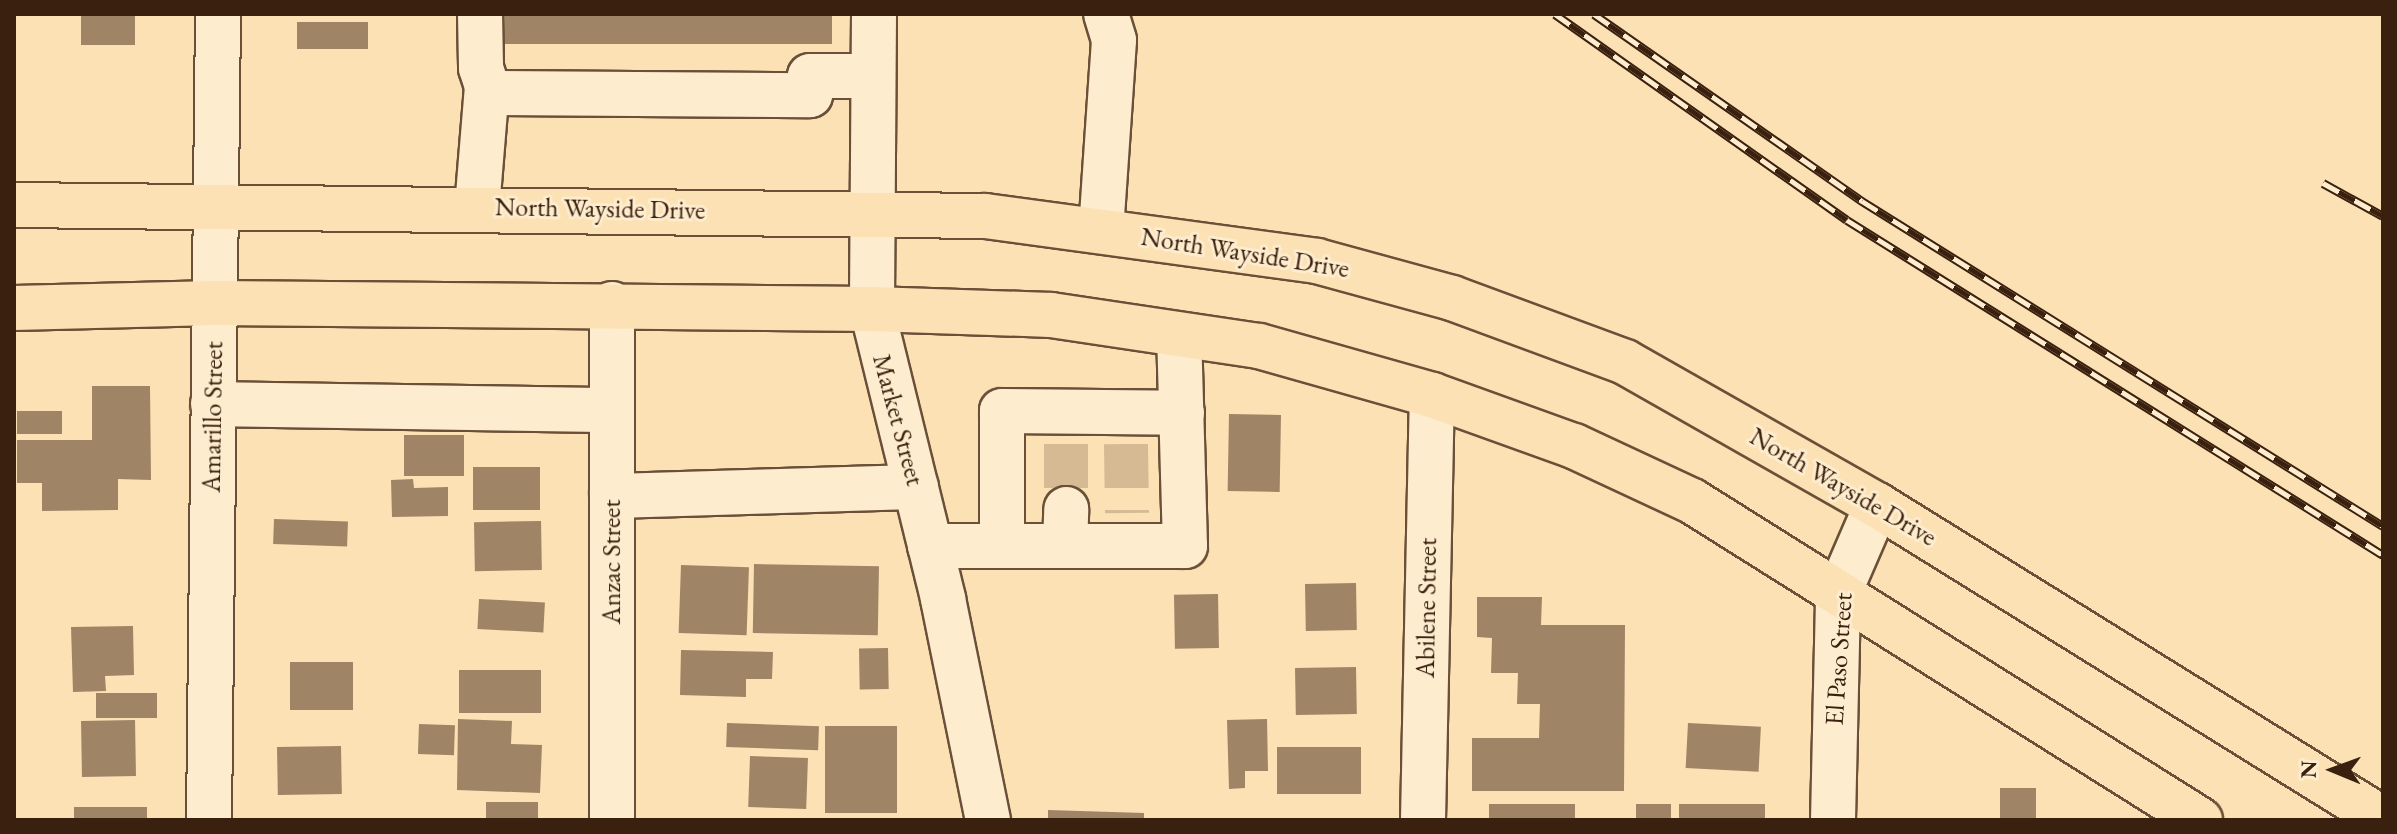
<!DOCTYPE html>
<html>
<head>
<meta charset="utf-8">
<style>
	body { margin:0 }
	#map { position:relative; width:2397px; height:834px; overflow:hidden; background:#fce1b4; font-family:"EB Garamond",serif }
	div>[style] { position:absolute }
	.building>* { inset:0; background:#9f8465; transform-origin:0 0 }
	.minor-tunnel>* { height:44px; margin-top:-22px; transform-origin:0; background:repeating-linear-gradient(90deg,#d5ba93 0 44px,transparent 0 66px) }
	.roads { filter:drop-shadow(2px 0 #6a5038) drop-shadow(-2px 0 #6a5038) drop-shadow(0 2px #6a5038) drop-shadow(0 -2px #6a5038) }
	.minor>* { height:44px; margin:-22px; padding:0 22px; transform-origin:22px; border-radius:22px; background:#fdecce }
	.major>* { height:44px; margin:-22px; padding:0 22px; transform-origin:22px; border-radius:22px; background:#fce1b4 }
	.rail>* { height:9px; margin-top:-4.5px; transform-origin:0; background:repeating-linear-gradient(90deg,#fdecce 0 18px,#3a200f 0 36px); box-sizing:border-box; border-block:2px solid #3a200f }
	span { translate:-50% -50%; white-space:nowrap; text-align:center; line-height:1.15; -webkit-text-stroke:6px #fdecce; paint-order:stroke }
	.street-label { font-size:26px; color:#3a200f }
	.frame { position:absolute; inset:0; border:16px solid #3a200f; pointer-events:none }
	.north { position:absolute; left:2293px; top:730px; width:80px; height:80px; -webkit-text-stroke:6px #fdecce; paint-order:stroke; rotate:271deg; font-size:22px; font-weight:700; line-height:32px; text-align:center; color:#3a200f }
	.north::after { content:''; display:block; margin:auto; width:28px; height:36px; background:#3a200f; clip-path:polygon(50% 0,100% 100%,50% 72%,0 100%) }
</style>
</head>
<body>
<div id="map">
	<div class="building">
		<div style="left:81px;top:14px;width:54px;height:31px"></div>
		<div style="left:498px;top:14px;width:334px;height:30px"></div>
		<div style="left:368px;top:22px;width:27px;height:71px;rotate:90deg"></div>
		<div style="clip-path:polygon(92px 386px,150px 386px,151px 480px,118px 479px,118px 510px,42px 511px,42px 483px,17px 483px,17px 440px,92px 440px)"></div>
		<div style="left:17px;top:411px;width:45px;height:23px"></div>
		<div style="left:1229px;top:414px;width:52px;height:77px;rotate:1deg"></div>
		<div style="left:464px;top:435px;width:41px;height:60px;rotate:90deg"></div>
		<div style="left:540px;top:467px;width:43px;height:67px;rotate:90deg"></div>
		<div style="clip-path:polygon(413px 479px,414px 488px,448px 487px,448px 516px,392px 517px,391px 480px)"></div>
		<div style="left:274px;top:519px;width:74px;height:25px;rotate:2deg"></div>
		<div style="left:541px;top:521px;width:49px;height:67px;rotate:89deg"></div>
		<div style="left:754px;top:564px;width:125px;height:69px;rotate:1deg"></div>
		<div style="left:681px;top:565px;width:68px;height:68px;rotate:2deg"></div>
		<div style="left:1356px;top:583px;width:47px;height:51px;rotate:89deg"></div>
		<div style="left:1218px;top:594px;width:54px;height:44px;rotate:89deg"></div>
		<div style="clip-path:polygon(1477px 597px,1542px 597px,1541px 625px,1625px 625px,1624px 791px,1472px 791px,1472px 738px,1539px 738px,1540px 704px,1517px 704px,1518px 673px,1491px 673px,1492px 638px,1477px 637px)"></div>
		<div style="left:479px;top:599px;width:66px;height:30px;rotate:3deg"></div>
		<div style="clip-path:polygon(133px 626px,134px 675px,105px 676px,106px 691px,73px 692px,71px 627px)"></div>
		<div style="left:888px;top:648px;width:41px;height:29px;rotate:89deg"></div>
		<div style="clip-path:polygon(681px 650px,773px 652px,772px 679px,746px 679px,746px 697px,680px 695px)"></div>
		<div style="left:290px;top:662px;width:63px;height:48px"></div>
		<div style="left:1356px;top:667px;width:47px;height:61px;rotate:89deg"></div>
		<div style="left:459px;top:670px;width:82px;height:43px"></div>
		<div style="left:157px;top:693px;width:25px;height:61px;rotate:90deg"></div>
		<div style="clip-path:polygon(458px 719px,512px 721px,511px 744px,542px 745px,540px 793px,457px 790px)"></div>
		<div style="clip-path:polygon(1267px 719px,1268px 771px,1245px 771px,1245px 788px,1229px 789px,1227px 720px)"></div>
		<div style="left:135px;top:720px;width:56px;height:54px;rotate:89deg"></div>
		<div style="left:727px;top:723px;width:92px;height:24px;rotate:2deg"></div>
		<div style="left:1688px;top:723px;width:73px;height:45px;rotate:3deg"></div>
		<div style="left:419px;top:724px;width:36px;height:30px;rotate:2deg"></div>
		<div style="left:897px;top:726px;width:87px;height:72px;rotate:90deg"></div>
		<div style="left:341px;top:746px;width:48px;height:64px;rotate:89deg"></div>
		<div style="left:1361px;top:747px;width:47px;height:84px;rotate:90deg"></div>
		<div style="left:750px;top:756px;width:58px;height:51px;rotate:2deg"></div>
		<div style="left:2000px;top:788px;width:36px;height:32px"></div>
		<div style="left:486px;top:802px;width:52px;height:18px"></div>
		<div style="left:1489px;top:804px;width:86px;height:16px"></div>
		<div style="left:1636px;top:804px;width:35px;height:16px"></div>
		<div style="left:1679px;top:804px;width:86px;height:16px"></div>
		<div style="left:74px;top:807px;width:73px;height:13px"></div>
		<div style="clip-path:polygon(1048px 810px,1144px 813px,1144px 820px,1048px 820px)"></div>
	</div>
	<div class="minor-tunnel">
		<div style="left:1066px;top:444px;width:65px;rotate:90deg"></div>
		<div style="left:1126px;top:444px;width:69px;rotate:89.2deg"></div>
	</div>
	<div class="roads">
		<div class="minor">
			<div style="left:480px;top:14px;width:54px;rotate:88.9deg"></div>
			<div style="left:481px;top:68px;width:20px;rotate:72deg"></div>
			<div style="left:487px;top:87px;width:12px;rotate:31deg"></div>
			<div style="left:497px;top:93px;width:313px;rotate:0.4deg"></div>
			<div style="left:810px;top:95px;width:19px;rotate:-90deg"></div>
			<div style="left:810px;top:76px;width:63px"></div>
			<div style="left:874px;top:14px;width:295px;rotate:90.4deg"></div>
			<div style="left:872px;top:309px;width:299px;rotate:76.2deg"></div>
			<div style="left:943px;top:599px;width:226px;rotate:78.5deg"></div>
			<div style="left:477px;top:208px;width:121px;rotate:-85.3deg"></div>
			<div style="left:1101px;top:231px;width:191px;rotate:-86.1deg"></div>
			<div style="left:1114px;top:40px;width:27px;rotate:-107deg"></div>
			<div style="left:612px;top:304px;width:516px;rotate:90deg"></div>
			<div style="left:213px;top:404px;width:399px;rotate:0.9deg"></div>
			<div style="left:612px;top:496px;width:304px;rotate:-1.7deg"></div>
			<div style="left:930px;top:546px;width:255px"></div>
			<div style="left:1185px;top:546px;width:211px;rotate:-91.6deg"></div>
			<div style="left:1002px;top:546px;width:135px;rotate:-90deg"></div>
			<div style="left:1002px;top:411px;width:180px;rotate:0.6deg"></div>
			<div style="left:1065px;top:546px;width:37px;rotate:-88deg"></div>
			<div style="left:209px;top:820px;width:806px;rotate:-89.36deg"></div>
			<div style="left:1423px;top:820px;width:425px;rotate:-88.8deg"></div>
			<div style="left:1833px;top:820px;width:225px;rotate:-88.7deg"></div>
			<div style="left:1838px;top:595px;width:98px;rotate:-66.6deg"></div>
		</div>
		<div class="major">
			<div style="left:14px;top:205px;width:971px;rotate:0.65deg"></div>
			<div style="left:985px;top:216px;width:335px;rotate:7.7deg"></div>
			<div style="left:1317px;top:261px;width:140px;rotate:15.3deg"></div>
			<div style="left:1452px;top:298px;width:184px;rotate:20.3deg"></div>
			<div style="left:1625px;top:362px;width:290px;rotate:29.6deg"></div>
			<div style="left:1877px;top:505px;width:596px;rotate:31.82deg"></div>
			<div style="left:14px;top:308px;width:201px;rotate:-1.4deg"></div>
			<div style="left:215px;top:303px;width:657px;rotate:0.52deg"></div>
			<div style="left:872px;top:309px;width:179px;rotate:1.9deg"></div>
			<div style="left:1051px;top:315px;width:210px;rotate:8.5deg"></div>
			<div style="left:1259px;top:346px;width:180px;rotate:15.8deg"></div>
			<div style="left:1432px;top:395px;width:151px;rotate:19.8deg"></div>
			<div style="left:1574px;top:446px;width:130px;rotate:25deg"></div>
			<div style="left:1692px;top:501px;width:600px;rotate:32.13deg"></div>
		</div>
	</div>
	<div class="rail">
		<div style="left:1555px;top:14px;width:357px;rotate:35.2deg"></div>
		<div style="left:1847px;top:220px;width:632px;rotate:32.01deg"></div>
		<div style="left:1594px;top:14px;width:327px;rotate:34.9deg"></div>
		<div style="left:1862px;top:201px;width:614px;rotate:31.96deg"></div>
		<div style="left:2323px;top:183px;width:68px;rotate:28.8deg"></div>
	</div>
	<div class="street-label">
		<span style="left:600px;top:209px;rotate:1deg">North Wayside Drive</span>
		<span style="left:1245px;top:253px;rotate:9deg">North Wayside Drive</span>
		<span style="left:213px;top:417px;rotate:-89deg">Amarillo Street</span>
		<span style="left:898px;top:420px;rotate:75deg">Market Street</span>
		<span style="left:1843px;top:487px;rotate:30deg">North Wayside Drive</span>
		<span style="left:612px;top:562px;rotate:-90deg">Anzac Street</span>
		<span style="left:1427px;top:608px;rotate:-89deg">Abilene Street</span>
		<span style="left:1839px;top:659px;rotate:-86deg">El Paso Street</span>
	</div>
	<div class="frame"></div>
	<div class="north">N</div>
</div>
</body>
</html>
